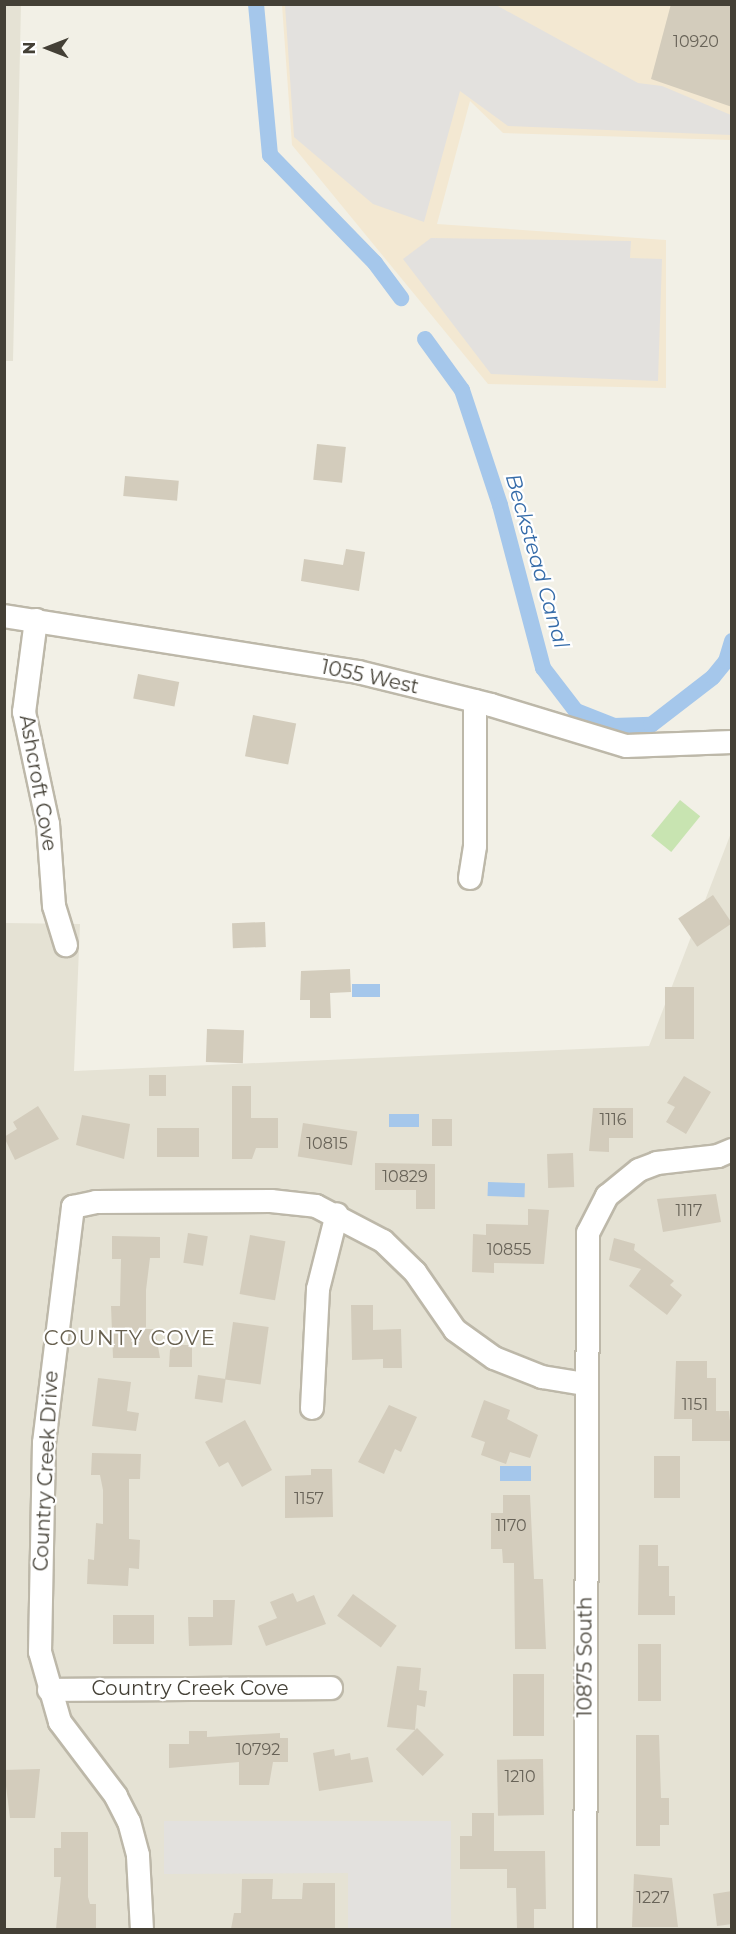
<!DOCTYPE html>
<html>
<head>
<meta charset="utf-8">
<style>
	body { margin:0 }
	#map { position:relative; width:736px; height:1934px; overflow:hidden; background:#f2f0e6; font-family:Montserrat,sans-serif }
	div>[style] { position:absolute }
	.residential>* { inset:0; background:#e5e2d4 }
	.commercial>* { inset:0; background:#f3e8d2 }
	.green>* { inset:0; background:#c8e4b1; transform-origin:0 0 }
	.parking>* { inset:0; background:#e3e1de }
	.water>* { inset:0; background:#a5c7eb; transform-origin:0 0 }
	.canal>* { height:16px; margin:-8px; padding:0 8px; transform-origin:8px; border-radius:8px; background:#a5c7eb }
	.building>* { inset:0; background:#d3ccbc; transform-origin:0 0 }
	.roads { filter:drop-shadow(2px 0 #bdb8a9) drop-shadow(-2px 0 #bdb8a9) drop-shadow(0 2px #bdb8a9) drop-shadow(0 -2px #bdb8a9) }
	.minor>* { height:22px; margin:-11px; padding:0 11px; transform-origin:11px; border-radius:11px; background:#fff }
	span { translate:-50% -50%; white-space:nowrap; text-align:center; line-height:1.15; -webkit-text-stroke:4.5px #fff; paint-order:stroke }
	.number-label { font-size:16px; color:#686358 }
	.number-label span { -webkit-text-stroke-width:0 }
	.street-label { font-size:20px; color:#444036 }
	.water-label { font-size:21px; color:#366ca9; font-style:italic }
	.neighbourhood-label { font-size:21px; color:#665f4e; letter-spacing:1.5px }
	.frame { position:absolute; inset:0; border:6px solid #444036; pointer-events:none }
	.north { position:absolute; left:18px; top:18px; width:60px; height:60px; -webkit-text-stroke:4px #fff; paint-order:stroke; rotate:270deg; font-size:16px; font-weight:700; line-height:24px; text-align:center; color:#444036 }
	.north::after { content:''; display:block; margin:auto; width:21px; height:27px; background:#444036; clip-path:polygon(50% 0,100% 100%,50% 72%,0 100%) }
</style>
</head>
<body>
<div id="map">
	<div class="residential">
		<div style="clip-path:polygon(4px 5px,21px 5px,13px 361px,4px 361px)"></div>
		<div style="clip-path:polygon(731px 833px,731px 1929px,5px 1930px,5px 923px,80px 924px,74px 1071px,649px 1046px)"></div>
	</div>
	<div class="commercial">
		<div style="clip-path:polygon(282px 5px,731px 5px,731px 140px,503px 133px,470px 101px,437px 224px,666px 240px,666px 388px,488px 384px,292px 145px)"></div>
	</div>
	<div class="green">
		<div style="left:680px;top:800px;width:26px;height:46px;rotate:39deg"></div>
	</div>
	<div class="parking">
		<div style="clip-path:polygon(285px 5px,496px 5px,638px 83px,662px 86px,731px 115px,731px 135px,508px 126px,460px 91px,424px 222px,373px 204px,294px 137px)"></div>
		<div style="clip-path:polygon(431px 238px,631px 241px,630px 258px,662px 259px,658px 381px,491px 374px,403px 259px)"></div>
		<div style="clip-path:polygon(164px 1821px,451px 1821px,451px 1929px,348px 1929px,348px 1873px,164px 1874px)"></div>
	</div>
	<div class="water">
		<div style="left:352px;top:984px;width:28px;height:13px"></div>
		<div style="left:389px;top:1114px;width:30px;height:13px"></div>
		<div style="left:488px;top:1182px;width:37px;height:14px;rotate:2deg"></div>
		<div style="left:500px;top:1466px;width:31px;height:15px"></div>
	</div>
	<div class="canal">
		<div style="left:256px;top:4px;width:152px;rotate:84.7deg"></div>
		<div style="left:270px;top:155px;width:151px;rotate:45.8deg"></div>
		<div style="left:375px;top:263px;width:44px;rotate:53.4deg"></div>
		<div style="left:425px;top:339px;width:63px;rotate:54deg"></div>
		<div style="left:462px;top:390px;width:121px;rotate:71.7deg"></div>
		<div style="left:500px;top:505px;width:169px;rotate:75.2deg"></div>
		<div style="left:543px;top:668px;width:54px;rotate:52.5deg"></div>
		<div style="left:576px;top:711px;width:41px;rotate:21.5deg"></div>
		<div style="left:614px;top:726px;width:37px;rotate:-2deg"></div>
		<div style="left:651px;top:725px;width:78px;rotate:-37.7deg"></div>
		<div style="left:713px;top:677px;width:21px;rotate:-51deg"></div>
		<div style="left:726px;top:661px;width:21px;rotate:-73deg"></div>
	</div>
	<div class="building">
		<div style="clip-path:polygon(671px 4px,732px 4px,732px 107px,651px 79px)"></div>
		<div style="left:317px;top:444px;width:29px;height:36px;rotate:6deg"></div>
		<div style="left:125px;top:476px;width:54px;height:20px;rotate:5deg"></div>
		<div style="clip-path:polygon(346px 549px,365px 552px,359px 591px,301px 581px,304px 559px,343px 565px)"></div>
		<div style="left:138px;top:674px;width:42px;height:25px;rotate:11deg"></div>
		<div style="left:253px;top:715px;width:44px;height:42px;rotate:11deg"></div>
		<div style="left:713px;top:895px;width:34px;height:42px;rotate:56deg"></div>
		<div style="left:265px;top:922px;width:25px;height:33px;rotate:88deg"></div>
		<div style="clip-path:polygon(350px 969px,351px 992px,330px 993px,331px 1018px,310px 1018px,310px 1000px,300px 1000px,301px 971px)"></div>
		<div style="left:665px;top:987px;width:29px;height:52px"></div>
		<div style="left:207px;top:1029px;width:37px;height:33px;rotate:2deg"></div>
		<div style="left:149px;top:1075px;width:17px;height:21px"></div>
		<div style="clip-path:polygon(684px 1076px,711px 1092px,686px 1134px,666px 1122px,675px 1107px,667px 1103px)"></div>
		<div style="clip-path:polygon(232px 1086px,251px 1086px,251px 1118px,278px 1118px,278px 1148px,256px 1148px,252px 1159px,232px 1159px)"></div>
		<div style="clip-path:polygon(38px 1106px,59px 1139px,15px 1160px,4px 1137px,17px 1129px,13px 1122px)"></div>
		<div style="clip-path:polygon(593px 1108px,633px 1108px,633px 1138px,609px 1138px,609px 1152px,589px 1151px)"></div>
		<div style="clip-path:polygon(82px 1115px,130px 1124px,124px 1159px,76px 1145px)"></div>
		<div style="left:432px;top:1119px;width:20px;height:27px"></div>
		<div style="left:303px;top:1123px;width:55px;height:34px;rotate:9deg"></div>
		<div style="left:157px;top:1128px;width:42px;height:29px"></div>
		<div style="left:573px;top:1153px;width:34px;height:26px;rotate:88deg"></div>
		<div style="clip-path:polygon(375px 1163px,435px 1164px,435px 1209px,416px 1209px,416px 1190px,375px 1190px)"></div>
		<div style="clip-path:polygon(716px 1194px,721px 1222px,663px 1232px,657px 1199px)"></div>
		<div style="clip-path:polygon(528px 1209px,549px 1210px,544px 1264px,494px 1263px,494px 1273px,472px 1272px,473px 1234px,486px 1235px,486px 1224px,528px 1225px)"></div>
		<div style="left:188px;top:1233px;width:20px;height:30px;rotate:9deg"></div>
		<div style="left:250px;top:1235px;width:36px;height:60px;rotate:10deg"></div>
		<div style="clip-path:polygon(112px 1236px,160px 1237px,160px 1258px,150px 1258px,146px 1290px,146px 1329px,155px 1329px,160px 1358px,113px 1358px,111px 1306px,120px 1306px,121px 1259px,112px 1259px)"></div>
		<div style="clip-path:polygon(614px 1238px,635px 1244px,634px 1250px,674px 1281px,670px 1285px,682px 1295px,667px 1315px,629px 1286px,641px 1269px,609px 1260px)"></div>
		<div style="clip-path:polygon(351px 1305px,373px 1305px,373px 1330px,401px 1329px,402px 1368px,383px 1368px,383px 1359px,352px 1360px)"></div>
		<div style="left:233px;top:1322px;width:36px;height:58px;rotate:8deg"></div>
		<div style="clip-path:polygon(175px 1345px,192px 1345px,192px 1367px,169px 1367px,170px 1350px)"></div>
		<div style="clip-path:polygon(676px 1361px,707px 1361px,707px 1378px,716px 1378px,716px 1411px,729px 1411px,732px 1441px,692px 1441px,692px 1419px,674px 1419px)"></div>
		<div style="left:198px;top:1375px;width:28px;height:24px;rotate:8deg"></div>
		<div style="clip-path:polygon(98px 1378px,131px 1382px,127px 1411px,139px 1413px,136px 1431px,92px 1426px)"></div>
		<div style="clip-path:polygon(484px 1400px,510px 1410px,507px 1419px,538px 1435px,530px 1458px,510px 1452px,506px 1464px,481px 1455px,485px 1442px,471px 1437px)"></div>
		<div style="clip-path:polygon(389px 1405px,417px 1417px,401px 1452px,395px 1449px,384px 1474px,358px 1462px)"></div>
		<div style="clip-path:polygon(245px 1420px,272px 1470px,242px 1487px,228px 1462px,219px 1467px,205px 1442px)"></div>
		<div style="clip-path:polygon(92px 1453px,141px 1454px,140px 1479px,129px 1479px,129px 1539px,140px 1540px,139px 1569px,129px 1568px,128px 1586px,87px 1584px,88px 1559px,94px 1560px,96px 1523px,103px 1524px,103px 1490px,100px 1475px,91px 1475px)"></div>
		<div style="left:654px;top:1456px;width:26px;height:42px"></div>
		<div style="clip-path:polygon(311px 1469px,332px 1469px,333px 1517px,285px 1518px,285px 1476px,311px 1475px)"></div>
		<div style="clip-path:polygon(503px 1495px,530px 1495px,534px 1579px,543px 1579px,546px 1649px,515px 1649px,514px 1563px,503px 1563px,502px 1549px,491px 1549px,491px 1513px,503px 1513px)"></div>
		<div style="clip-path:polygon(639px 1545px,658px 1545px,658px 1566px,669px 1566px,669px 1596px,675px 1596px,675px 1615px,638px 1615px)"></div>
		<div style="clip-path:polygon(293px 1593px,297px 1602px,314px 1595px,326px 1624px,266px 1646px,258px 1626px,277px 1618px,270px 1602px)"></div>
		<div style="left:353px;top:1594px;width:54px;height:27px;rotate:36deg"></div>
		<div style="clip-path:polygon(213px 1600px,235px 1600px,232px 1645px,189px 1646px,188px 1617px,213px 1617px)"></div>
		<div style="left:113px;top:1615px;width:41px;height:29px"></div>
		<div style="left:638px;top:1644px;width:23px;height:57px"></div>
		<div style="clip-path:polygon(397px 1666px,421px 1668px,419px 1690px,427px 1691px,425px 1707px,417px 1705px,415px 1730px,387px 1727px)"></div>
		<div style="left:513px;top:1674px;width:31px;height:62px"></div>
		<div style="left:417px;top:1728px;width:38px;height:30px;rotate:45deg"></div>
		<div style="clip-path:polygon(189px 1731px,207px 1731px,207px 1737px,280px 1733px,280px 1738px,288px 1738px,288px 1762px,273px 1762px,269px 1785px,239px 1785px,239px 1762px,169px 1768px,169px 1744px,189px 1744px)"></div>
		<div style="clip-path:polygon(636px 1735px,659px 1735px,661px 1798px,669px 1798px,669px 1825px,660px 1825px,660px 1846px,636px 1846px)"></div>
		<div style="clip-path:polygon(334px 1749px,335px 1756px,350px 1753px,351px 1760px,368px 1757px,373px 1782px,319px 1791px,313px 1753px)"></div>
		<div style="left:543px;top:1759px;width:56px;height:46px;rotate:89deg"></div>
		<div style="clip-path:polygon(40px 1769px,35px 1818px,10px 1818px,4px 1770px)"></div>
		<div style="clip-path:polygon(472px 1813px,494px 1813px,494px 1851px,545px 1851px,546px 1909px,534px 1909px,534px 1929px,517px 1929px,516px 1888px,507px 1888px,507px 1869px,460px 1869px,460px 1836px,472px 1836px)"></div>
		<div style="clip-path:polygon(61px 1832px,88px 1832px,88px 1897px,90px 1904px,96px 1904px,96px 1929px,56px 1929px,61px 1877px,54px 1877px,54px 1848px,61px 1848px)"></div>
		<div style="clip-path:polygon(634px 1874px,672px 1878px,678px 1927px,632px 1927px)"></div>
		<div style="clip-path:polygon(242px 1879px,273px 1879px,272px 1899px,302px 1899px,303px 1883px,335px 1883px,335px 1929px,231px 1929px,234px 1913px,241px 1913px)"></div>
		<div style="clip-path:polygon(732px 1891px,732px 1924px,717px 1926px,713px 1894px)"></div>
	</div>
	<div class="roads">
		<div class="minor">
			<div style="left:4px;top:616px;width:358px;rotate:9deg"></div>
			<div style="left:358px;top:672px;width:137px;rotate:13.9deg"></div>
			<div style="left:491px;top:705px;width:141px;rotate:16.9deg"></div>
			<div style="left:626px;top:746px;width:106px;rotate:-2.2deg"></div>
			<div style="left:36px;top:620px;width:93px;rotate:97.4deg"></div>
			<div style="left:24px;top:712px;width:115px;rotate:77.9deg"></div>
			<div style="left:48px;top:824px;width:82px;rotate:85.8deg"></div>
			<div style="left:54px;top:906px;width:41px;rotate:72.9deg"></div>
			<div style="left:470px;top:878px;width:32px;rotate:-81deg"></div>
			<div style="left:475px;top:846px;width:145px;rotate:-90deg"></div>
			<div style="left:312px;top:1408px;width:119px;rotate:-87.1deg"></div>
			<div style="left:318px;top:1289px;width:77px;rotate:-75.8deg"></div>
			<div style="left:49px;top:1690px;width:282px;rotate:-0.4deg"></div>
			<div style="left:142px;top:1930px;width:75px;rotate:-93.1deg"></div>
			<div style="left:138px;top:1855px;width:34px;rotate:-105deg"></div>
			<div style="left:129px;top:1822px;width:29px;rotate:-117deg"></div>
			<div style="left:116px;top:1796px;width:93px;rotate:-127.1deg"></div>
			<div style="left:60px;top:1722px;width:73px;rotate:-105.9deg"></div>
			<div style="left:40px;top:1652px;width:209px;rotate:-88.9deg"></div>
			<div style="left:44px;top:1443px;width:238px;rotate:-83deg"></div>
			<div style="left:73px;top:1207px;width:24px;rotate:-12deg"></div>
			<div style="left:96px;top:1202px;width:175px;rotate:-0.3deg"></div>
			<div style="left:271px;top:1201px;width:45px;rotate:6.3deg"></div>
			<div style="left:316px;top:1206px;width:76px;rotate:27.6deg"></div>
			<div style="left:383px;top:1241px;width:45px;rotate:44.1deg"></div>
			<div style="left:415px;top:1272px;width:70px;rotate:55.4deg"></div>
			<div style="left:455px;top:1330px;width:48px;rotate:35.7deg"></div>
			<div style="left:494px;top:1358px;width:52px;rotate:21.6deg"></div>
			<div style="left:542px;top:1377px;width:44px;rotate:9.2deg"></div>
			<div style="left:585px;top:1930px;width:697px;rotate:-89.75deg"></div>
			<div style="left:588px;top:1233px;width:42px;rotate:-62.8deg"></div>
			<div style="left:607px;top:1196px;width:41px;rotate:-39.1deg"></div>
			<div style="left:639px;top:1170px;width:19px;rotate:-21deg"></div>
			<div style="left:657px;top:1163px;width:61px;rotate:-6.5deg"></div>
			<div style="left:718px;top:1156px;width:15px;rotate:-23deg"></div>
		</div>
	</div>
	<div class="number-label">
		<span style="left:696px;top:42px">10920</span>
		<span style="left:613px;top:1120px">1116</span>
		<span style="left:327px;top:1144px">10815</span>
		<span style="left:405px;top:1177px">10829</span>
		<span style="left:689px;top:1211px">1117</span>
		<span style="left:509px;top:1250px">10855</span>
		<span style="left:695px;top:1405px">1151</span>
		<span style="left:309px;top:1499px">1157</span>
		<span style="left:511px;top:1526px">1170</span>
		<span style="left:258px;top:1750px">10792</span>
		<span style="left:520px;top:1777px">1210</span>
		<span style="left:653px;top:1898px">1227</span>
	</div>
	<div class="street-label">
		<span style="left:370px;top:677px;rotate:12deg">1055 West</span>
		<span style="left:38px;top:783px;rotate:80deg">Ashcroft Cove</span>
		<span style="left:46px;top:1471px;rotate:-87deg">Country Creek Drive</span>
		<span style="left:585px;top:1657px;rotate:-90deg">10875 South</span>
		<span style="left:190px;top:1688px">Country Creek Cove</span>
	</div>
	<div class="water-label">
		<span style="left:537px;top:561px;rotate:74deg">Beckstead Canal</span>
	</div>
	<div class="neighbourhood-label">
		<span style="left:130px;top:1338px">COUNTY COVE</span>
	</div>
	<div class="frame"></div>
	<div class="north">N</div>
</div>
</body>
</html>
